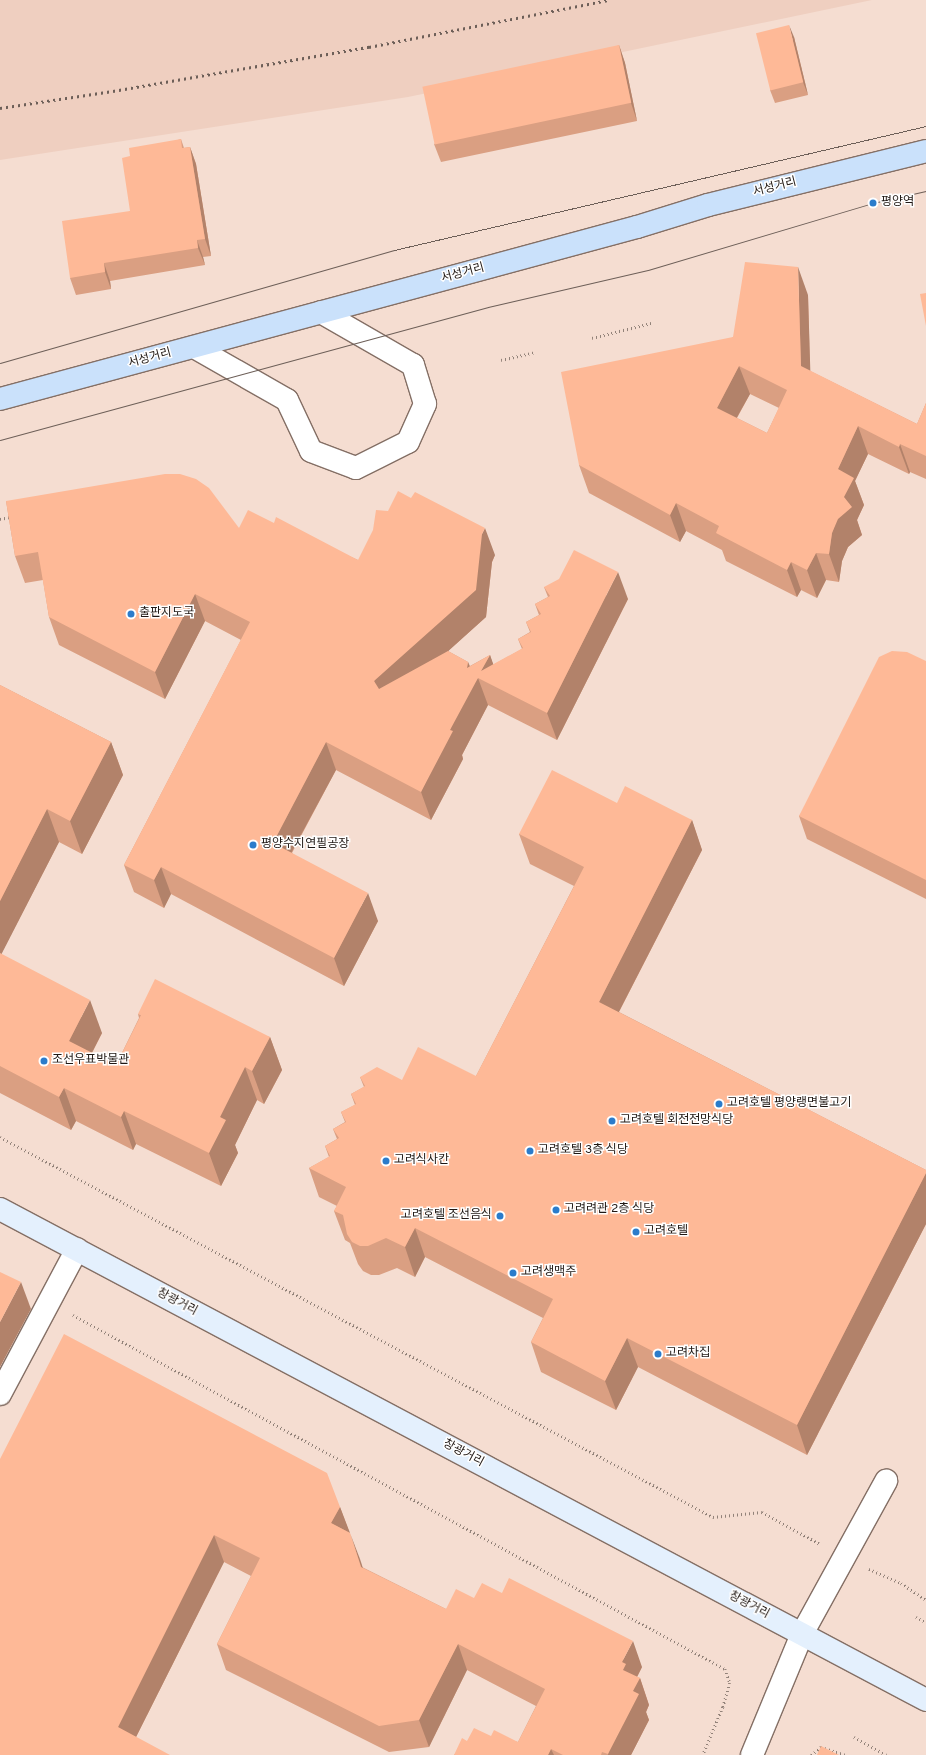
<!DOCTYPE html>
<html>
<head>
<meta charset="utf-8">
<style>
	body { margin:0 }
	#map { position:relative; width:926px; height:1755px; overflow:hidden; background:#f5ddd1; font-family:Overpass,"Noto Sans KR",sans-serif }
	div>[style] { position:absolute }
	.built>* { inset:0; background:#efcfc0 }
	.path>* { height:2.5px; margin-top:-1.25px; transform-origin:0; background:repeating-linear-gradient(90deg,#928279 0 1px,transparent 0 4px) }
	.roads { filter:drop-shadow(1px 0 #846f65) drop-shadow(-1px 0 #846f65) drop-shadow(0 1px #846f65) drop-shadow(0 -1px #846f65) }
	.minor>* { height:22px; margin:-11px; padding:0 11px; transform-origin:11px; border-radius:11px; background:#fff }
	.tertiary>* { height:22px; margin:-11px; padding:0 11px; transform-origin:11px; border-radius:11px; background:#fff }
	.secondary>* { height:22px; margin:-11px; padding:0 11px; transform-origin:11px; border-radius:11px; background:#e4f0fd }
	.primary>* { height:22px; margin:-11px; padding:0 11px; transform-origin:11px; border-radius:11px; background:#cae1fb }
	.tram>* { height:1px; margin:-0.5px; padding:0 0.5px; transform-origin:0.5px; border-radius:0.5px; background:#6d5f58 }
	.rail>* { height:3px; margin-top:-1.5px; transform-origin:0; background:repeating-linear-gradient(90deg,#6d5f58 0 2px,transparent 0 6px) }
	.wall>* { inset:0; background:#da9f82 }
	.shaded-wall>* { inset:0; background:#b2826a }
	.building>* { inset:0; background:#feb997; transform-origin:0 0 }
	.dots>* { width:11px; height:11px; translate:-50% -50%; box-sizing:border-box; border:2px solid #fff; border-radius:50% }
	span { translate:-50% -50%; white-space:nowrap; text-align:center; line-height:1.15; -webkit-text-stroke:3px #fff; paint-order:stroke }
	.street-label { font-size:12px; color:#201814 }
	.poi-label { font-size:12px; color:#201814 }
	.left { translate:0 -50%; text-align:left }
	.right { translate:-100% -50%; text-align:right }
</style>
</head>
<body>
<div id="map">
	<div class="built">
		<div style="clip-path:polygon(0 0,872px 0,408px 97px,0 160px)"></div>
	</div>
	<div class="path">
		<div style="left:592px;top:338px;width:61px;rotate:-14.3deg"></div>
		<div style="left:501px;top:360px;width:35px;rotate:-13deg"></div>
		<div style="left:0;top:519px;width:10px;rotate:-11deg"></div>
		<div style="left:0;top:1137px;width:808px;rotate:28.06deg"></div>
		<div style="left:713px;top:1517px;width:49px;rotate:-5.8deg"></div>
		<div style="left:762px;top:1512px;width:66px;rotate:28.9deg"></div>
		<div style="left:73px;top:1315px;width:742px;rotate:28.5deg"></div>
		<div style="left:725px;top:1669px;width:15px;rotate:70deg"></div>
		<div style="left:730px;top:1683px;width:25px;rotate:106deg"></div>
		<div style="left:723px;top:1707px;width:52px;rotate:112.6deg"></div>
		<div style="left:869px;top:1569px;width:35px;rotate:24deg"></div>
		<div style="left:901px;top:1583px;width:30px;rotate:34deg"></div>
		<div style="left:916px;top:1617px;width:11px;rotate:27deg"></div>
		<div style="left:854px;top:1737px;width:37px;rotate:29deg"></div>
		<div style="left:811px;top:1755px;width:13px;rotate:-39deg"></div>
		<div style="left:821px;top:1747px;width:25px;rotate:18deg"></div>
	</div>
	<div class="roads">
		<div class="minor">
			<div style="left:194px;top:347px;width:107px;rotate:29.7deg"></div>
			<div style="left:287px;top:400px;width:56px;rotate:64.8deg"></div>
			<div style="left:311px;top:451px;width:48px;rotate:20.7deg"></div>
			<div style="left:356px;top:468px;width:58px;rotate:-26.6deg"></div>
			<div style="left:408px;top:442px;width:42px;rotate:-65.9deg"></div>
			<div style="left:425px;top:404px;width:41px;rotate:-107.1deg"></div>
			<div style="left:413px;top:365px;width:106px;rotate:-150.1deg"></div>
			<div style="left:0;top:1394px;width:164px;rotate:-62deg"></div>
		</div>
		<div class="tertiary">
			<div style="left:752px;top:1755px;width:131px;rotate:-67.5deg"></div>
			<div style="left:802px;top:1634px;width:175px;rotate:-61.2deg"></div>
		</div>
		<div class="secondary">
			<div style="left:0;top:1209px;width:1048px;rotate:27.93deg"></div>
		</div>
		<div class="primary">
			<div style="left:0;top:399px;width:660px;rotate:-15.11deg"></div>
			<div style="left:637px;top:227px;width:74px;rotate:-17.2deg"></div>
			<div style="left:708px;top:205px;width:225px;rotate:-13.9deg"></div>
		</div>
	</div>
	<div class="tram">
		<div style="left:0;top:363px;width:410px;rotate:-16deg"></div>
		<div style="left:394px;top:250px;width:546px;rotate:-13.12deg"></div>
		<div style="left:0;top:440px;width:506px;rotate:-15.25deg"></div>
		<div style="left:488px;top:307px;width:164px;rotate:-13deg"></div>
		<div style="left:648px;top:270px;width:235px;rotate:-16.6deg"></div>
		<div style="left:873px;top:203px;width:54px;rotate:-12.8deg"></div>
	</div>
	<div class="rail">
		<div style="left:0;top:108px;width:114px;rotate:-8.6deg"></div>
		<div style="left:113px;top:91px;width:260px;rotate:-9.8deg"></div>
		<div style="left:369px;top:47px;width:245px;rotate:-11.1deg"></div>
	</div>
	<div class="wall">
		<div style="clip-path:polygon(794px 37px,808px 95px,775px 103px,770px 90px)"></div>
		<div style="clip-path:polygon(619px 45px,625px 63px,637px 121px,441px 162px,434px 144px)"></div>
		<div style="clip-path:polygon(181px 139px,184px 148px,190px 147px,196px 164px,211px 256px,203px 257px,205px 265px,110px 281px,111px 289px,76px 295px,70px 278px,130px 211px,130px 156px)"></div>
		<div style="clip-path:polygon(evenodd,808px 295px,810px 371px,917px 424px,926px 403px,926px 479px,910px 472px,909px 474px,868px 454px,855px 481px,864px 505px,857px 520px,862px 535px,848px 547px,842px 561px,839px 582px,826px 580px,817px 598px,801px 590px,797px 597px,726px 561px,722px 550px,686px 531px,680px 542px,589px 493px,579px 465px,733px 337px,808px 295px,750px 394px,779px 408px,767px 433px,737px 418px,750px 394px)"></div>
		<div style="clip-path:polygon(6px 501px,239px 528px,274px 523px,358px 560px,495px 555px,492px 562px,486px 617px,448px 651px,468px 662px,470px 666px,490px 655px,493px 665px,522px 649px,518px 639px,530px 632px,526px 622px,539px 615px,535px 604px,548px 597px,544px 587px,628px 599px,557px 740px,488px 705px,462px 755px,463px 759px,431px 820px,336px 770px,292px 853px,378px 921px,344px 986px,171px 894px,164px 908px,134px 892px,124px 865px,241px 640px,205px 621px,165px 699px,59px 645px,49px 617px,43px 580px,25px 583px,15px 556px)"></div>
		<div style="clip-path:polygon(926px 661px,926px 899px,807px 839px,799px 816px)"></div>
		<div style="clip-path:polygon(0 685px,111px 742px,123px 775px,82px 854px,59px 842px,1px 954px,102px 1033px,92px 1053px,116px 1065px,139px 1018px,138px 1014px,270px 1037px,282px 1070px,264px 1104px,257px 1100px,235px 1145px,238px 1153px,221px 1186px,136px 1144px,133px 1150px,76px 1121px,71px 1130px,0 1093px)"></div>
		<div style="clip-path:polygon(617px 803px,692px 820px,702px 850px,619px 1012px,926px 1170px,926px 1224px,807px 1455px,638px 1367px,616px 1410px,541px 1372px,531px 1342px,543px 1318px,425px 1257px,415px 1277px,397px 1268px,379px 1275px,371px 1275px,363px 1271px,358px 1264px,350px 1243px,345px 1240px,334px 1211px,337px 1206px,319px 1197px,309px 1168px,329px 1157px,325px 1146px,337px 1139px,333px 1129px,345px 1122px,341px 1112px,355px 1105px,351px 1094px,364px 1087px,360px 1077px,402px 1080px,476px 1076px,574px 886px,530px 864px,519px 834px)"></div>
		<div style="clip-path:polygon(0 1459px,340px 1507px,362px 1567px,446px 1609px,474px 1598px,642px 1667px,637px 1677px,640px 1678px,649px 1705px,646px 1712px,649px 1720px,631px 1755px,454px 1755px,467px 1741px,491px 1736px,518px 1742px,536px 1706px,467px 1670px,429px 1747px,389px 1752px,226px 1670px,217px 1644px,251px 1576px,224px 1562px,136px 1737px,0 1755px)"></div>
	</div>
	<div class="shaded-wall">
		<div style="clip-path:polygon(789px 25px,794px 37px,808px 95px,803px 82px)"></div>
		<div style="clip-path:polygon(619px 45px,625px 63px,637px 121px,631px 103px)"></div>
		<div style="clip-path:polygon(190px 147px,196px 164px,211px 256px,205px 239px)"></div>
		<div style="clip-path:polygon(197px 240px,203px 257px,205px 265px,198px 248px)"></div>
		<div style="clip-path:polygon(104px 263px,110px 281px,111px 289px,105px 272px)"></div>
		<div style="clip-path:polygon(798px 267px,808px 295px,811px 393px,801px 366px)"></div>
		<div style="clip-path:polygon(739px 366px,750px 394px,727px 435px,717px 408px)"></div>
		<div style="clip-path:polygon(858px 426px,868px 454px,855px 481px,864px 505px,857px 520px,862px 535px,848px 547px,842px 561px,839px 582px,829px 554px,832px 533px,844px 497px,838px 469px)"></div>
		<div style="clip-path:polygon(900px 444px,910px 472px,909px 474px,899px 447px)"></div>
		<div style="clip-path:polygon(676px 503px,686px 531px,680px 542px,670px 515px)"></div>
		<div style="clip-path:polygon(485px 528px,495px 555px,492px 562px,486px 617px,384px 709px,374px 681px,482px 534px)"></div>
		<div style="clip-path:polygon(816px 553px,826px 580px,817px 598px,807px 570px)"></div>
		<div style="clip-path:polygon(791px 562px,801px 590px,797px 597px,787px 570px)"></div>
		<div style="clip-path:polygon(618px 572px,628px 599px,557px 740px,547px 713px)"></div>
		<div style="clip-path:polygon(195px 594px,205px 621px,165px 699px,155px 672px)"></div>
		<div style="clip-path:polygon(490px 655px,500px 683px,481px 671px)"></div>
		<div style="clip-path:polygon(468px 662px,475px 682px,478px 678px,488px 705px,462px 755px,463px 759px,431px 820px,421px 792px,450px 730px,467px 668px)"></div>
		<div style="clip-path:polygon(111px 742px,123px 775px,82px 854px,70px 821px)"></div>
		<div style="clip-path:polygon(326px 742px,336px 770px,282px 870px,273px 843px)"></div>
		<div style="clip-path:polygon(47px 809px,59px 842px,0 957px,0 901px)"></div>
		<div style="clip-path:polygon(692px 820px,702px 850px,609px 1031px,599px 1002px)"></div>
		<div style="clip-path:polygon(161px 867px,171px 894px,164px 908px,154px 880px)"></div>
		<div style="clip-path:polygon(368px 893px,378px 921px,344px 986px,334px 958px)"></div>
		<div style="clip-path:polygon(90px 1000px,102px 1033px,81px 1074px,69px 1041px)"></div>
		<div style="clip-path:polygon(270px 1037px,282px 1070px,264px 1104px,252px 1071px)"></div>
		<div style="clip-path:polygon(245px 1067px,257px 1100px,235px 1145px,238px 1153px,221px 1186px,209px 1153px,220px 1117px)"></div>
		<div style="clip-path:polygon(64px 1088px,76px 1121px,71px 1130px,59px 1097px)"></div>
		<div style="clip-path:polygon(124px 1111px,136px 1144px,133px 1150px,121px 1117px)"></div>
		<div style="clip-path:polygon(926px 1173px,926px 1224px,807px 1455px,797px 1425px)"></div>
		<div style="clip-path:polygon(415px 1228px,425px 1257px,415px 1277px,405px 1247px)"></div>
		<div style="clip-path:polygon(21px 1282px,31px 1309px,0 1367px,0 1322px)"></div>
		<div style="clip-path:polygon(627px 1338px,638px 1367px,616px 1410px,605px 1381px)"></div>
		<div style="clip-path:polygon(340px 1507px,350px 1533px,331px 1523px)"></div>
		<div style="clip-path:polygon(350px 1533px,360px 1559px,371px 1593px,361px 1567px)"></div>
		<div style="clip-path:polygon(214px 1535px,224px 1562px,128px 1753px,118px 1727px)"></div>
		<div style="clip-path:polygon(633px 1641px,642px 1667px,633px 1685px,640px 1678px,649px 1705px,646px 1712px,649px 1720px,631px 1755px,608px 1755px,622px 1662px)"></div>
		<div style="clip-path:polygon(458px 1644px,467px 1670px,429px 1747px,419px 1720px)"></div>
		<div style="clip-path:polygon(551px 1749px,554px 1755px,548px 1755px)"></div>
	</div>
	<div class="building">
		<div style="left:789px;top:25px;width:59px;height:34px;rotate:76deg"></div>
		<div style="left:619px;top:45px;width:59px;height:201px;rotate:78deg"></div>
		<div style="clip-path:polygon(181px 139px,182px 148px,190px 147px,205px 239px,197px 240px,198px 248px,104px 263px,105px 272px,70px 278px,62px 221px,130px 211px,122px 158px,130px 156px,129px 148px)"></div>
		<div style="clip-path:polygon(evenodd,745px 262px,798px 267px,801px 366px,917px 424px,926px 403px,926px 456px,900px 444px,899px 447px,858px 426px,838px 469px,854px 478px,844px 497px,852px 507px,838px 519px,832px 533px,829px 554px,816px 553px,807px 570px,791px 562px,787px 570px,716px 533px,719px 526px,676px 503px,670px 515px,579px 465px,561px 372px,733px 337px,745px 262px,739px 366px,787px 390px,767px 433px,717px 408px,739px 366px)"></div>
		<div style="clip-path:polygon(926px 293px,926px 326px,920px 294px)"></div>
		<div style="clip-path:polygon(165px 474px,180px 474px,196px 479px,209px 488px,239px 528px,248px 510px,274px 523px,276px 517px,358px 560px,373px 530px,376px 510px,388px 511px,398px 491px,411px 498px,415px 492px,485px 528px,482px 534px,476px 590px,374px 681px,379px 689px,448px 651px,468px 662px,467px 668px,490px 655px,481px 671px,523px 648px,518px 639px,531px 632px,526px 622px,541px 614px,535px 604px,550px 596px,544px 587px,559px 579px,574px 550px,618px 572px,547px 713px,478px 678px,450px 730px,453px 731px,421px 792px,326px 742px,273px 843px,368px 893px,334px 958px,161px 867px,154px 880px,124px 865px,250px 622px,195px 594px,155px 672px,49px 617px,38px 552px,15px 556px,6px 501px)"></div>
		<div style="clip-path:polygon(892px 651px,907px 652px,926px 661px,926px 880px,799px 816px,879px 657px)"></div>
		<div style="clip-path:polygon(0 685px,111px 742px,70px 821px,47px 809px,0 901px)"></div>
		<div style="clip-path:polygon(552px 770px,617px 803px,625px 786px,692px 820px,599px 1002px,926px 1170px,926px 1173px,797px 1425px,627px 1338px,605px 1381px,531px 1342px,553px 1299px,415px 1228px,405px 1247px,386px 1238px,368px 1246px,360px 1246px,352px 1242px,347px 1234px,343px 1215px,334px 1211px,346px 1187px,309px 1168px,330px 1156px,325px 1146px,339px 1138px,333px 1129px,346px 1122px,341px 1112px,356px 1104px,351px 1094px,365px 1086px,360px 1077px,377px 1067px,402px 1080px,418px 1047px,476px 1076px,584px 867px,519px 834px)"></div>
		<div style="clip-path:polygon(0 953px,90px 1000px,69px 1041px,116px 1065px,141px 1015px,138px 1014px,155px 979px,270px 1037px,252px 1071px,245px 1067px,220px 1117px,226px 1120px,209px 1153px,124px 1111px,121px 1117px,64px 1088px,59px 1097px,0 1066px)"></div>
		<div style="clip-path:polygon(0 1272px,21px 1282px,0 1322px)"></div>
		<div style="clip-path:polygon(64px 1334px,327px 1473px,340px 1507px,331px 1523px,350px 1533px,361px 1567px,446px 1609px,456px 1589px,474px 1598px,482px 1583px,502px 1593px,509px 1578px,633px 1641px,622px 1662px,626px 1664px,623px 1670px,640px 1678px,633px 1691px,639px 1694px,608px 1754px,602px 1752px,601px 1755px,563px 1755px,551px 1749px,548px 1755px,454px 1755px,462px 1738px,467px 1741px,474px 1728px,491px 1736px,494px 1730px,518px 1742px,545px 1689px,458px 1644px,419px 1720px,379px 1726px,217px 1644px,260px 1558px,214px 1535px,118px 1727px,170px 1755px,0 1755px,0 1459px)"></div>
		<div style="clip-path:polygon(821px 1746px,839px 1755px,817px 1755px)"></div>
	</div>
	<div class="dots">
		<div style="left:873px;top:203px;background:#2b7ccb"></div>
		<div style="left:131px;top:614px;background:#2b7ccb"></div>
		<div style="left:253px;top:845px;background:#2b7ccb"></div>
		<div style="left:44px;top:1061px;background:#2b7ccb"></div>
		<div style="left:719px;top:1104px;background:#2b7ccb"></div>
		<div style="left:612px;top:1121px;background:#2b7ccb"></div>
		<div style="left:530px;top:1151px;background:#2b7ccb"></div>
		<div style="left:386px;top:1161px;background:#2b7ccb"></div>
		<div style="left:556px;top:1210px;background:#2b7ccb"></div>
		<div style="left:500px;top:1216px;background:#2b7ccb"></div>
		<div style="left:636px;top:1232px;background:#2b7ccb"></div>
		<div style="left:513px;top:1273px;background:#2b7ccb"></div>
		<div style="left:658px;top:1354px;background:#2b7ccb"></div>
	</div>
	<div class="street-label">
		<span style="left:775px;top:188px;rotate:-14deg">서성거리</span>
		<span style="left:463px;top:274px;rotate:-15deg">서성거리</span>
		<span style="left:150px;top:359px;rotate:-15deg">서성거리</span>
		<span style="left:177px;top:1303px;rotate:28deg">창광거리</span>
		<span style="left:463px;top:1454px;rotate:28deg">창광거리</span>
		<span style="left:749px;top:1606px;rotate:28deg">창광거리</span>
	</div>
	<div class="poi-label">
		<span class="left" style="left:881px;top:203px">평양역</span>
		<span class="left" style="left:139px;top:614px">출판지도국</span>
		<span class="left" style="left:261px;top:845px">평양수지연필공장</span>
		<span class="left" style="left:52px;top:1061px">조선우표박물관</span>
		<span class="left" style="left:727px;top:1104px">고려호텔 평양랭면불고기</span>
		<span class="left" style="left:620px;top:1121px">고려호텔 회전전망식당</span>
		<span class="left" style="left:538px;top:1151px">고려호텔 3층 식당</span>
		<span class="left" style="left:394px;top:1161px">고려식사칸</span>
		<span class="left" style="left:564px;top:1210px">고려려관 2층 식당</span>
		<span class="right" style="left:492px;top:1216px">고려호텔 조선음식</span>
		<span class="left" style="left:644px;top:1232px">고려호텔</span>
		<span class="left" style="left:521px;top:1273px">고려생맥주</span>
		<span class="left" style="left:666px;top:1354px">고려차집</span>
	</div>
</div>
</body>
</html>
